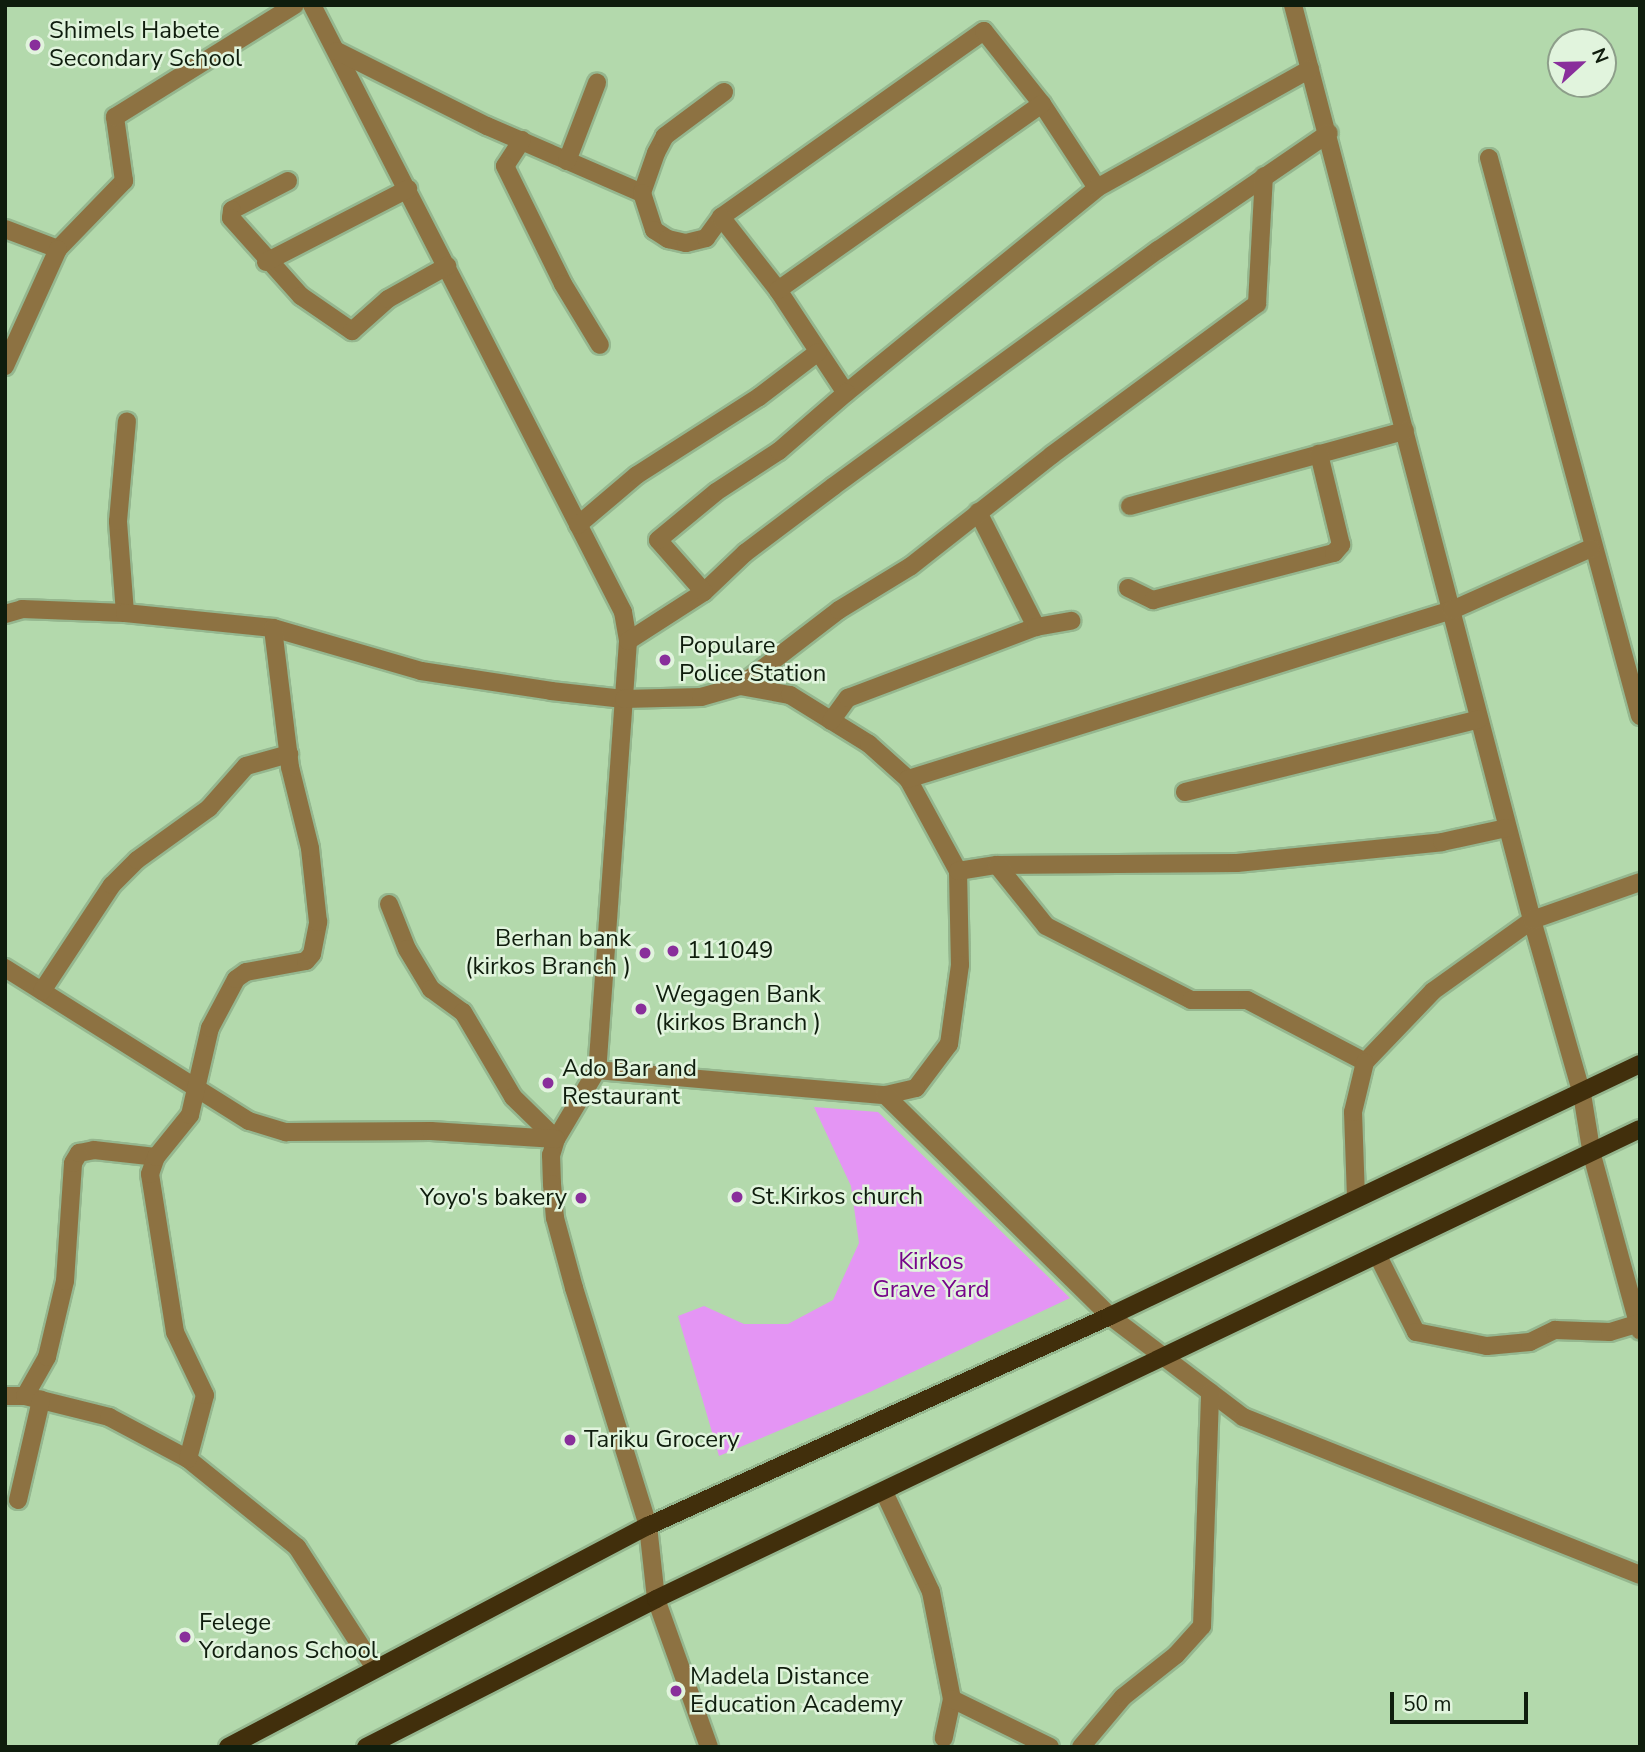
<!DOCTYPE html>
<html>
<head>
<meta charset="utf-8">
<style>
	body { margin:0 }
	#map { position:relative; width:1645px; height:1752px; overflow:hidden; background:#b3d9ac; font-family:"Nunito Sans",sans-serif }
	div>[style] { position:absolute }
	.green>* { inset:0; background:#e495f4 }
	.roads { filter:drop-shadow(2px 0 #95b78f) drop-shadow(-2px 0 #95b78f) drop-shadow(0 2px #95b78f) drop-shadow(0 -2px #95b78f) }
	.minor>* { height:18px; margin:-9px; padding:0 9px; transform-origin:9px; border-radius:9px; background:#8d7242 }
	.major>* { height:18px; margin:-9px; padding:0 9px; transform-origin:9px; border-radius:9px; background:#412f0c }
	.dots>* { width:19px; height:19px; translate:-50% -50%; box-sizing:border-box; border:4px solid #e1f4dd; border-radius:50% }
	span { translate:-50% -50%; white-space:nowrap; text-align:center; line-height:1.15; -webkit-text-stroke:5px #e1f4dd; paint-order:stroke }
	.poi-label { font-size:24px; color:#0f1d0d }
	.left { translate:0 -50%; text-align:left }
	.right { translate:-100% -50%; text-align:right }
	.park-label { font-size:24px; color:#77058a }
	.frame { position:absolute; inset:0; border:7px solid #0f1d0d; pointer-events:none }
	.north { position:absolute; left:1547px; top:28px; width:70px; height:70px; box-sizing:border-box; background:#e1f4dd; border:2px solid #8d9e8a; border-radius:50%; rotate:68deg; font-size:19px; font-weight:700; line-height:28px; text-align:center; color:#0f1d0d }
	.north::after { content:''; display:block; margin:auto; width:24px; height:32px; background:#892f9b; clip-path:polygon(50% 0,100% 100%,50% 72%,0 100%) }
	.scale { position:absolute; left:1390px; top:1692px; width:138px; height:32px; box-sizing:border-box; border:4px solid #0f1d0d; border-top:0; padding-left:9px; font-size:21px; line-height:24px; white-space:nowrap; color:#0f1d0d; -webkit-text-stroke:5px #e1f4dd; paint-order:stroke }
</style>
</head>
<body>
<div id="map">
	<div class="green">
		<div style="clip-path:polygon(814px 1107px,878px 1112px,1070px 1298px,870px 1392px,719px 1456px,678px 1316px,704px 1306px,744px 1324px,788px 1324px,833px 1300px,859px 1243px,851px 1186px)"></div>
	</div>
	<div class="roads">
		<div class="minor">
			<div style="left:312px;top:5px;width:682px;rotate:62.87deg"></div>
			<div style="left:623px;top:612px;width:29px;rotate:80deg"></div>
			<div style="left:628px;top:641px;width:430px;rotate:94.1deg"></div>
			<div style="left:597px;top:1070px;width:80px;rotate:120.7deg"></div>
			<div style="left:556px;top:1139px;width:17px;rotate:107deg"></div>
			<div style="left:551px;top:1155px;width:29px;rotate:88deg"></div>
			<div style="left:552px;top:1184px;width:34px;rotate:85deg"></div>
			<div style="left:555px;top:1218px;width:73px;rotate:74.8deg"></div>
			<div style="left:574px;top:1288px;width:249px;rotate:72.7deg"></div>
			<div style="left:648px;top:1526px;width:73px;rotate:83.7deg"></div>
			<div style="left:656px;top:1599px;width:157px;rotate:70.3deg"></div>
			<div style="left:1293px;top:5px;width:946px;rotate:75.36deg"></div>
			<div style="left:1532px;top:920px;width:181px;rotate:74deg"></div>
			<div style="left:1582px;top:1094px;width:62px;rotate:80.7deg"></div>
			<div style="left:1592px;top:1155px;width:182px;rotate:74.7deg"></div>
			<div style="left:337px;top:51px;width:168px;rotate:26.6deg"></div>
			<div style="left:487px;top:126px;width:169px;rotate:23.4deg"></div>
			<div style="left:724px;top:92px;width:74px;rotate:143.3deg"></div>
			<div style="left:665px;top:136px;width:19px;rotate:118deg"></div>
			<div style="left:656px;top:153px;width:42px;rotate:109.3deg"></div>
			<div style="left:642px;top:193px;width:39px;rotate:72deg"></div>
			<div style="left:654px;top:230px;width:17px;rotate:33deg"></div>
			<div style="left:668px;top:239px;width:18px;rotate:13deg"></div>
			<div style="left:686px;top:243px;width:21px;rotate:-14deg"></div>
			<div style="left:706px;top:238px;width:26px;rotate:-54deg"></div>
			<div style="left:721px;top:217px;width:322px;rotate:-35.3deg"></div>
			<div style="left:984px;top:31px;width:93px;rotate:51.5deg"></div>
			<div style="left:1042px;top:104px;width:100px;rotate:56.8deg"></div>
			<div style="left:522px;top:140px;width:31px;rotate:123deg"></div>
			<div style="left:505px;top:166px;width:131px;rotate:63.8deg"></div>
			<div style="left:563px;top:284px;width:71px;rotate:58.8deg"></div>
			<div style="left:1489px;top:158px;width:578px;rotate:74.86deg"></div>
			<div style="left:567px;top:161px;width:84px;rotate:-69deg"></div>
			<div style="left:288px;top:181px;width:63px;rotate:152.6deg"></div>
			<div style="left:232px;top:210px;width:8px;rotate:97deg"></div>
			<div style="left:231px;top:218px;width:105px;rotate:48.1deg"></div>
			<div style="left:301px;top:296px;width:62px;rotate:34.5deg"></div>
			<div style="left:352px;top:331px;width:48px;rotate:-41.6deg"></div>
			<div style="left:388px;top:299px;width:68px;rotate:-29.2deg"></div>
			<div style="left:721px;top:217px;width:93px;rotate:52deg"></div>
			<div style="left:778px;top:290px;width:123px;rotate:56.6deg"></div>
			<div style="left:846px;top:393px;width:324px;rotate:-39.2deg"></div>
			<div style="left:1097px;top:188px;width:244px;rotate:-29.2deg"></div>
			<div style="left:5px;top:229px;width:57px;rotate:20.7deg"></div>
			<div style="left:58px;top:249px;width:95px;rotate:-45.9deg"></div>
			<div style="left:124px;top:181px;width:65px;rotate:-98deg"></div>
			<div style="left:115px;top:117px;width:212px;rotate:-31.9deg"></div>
			<div style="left:266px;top:262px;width:160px;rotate:-27.2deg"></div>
			<div style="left:778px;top:290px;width:323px;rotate:-35.2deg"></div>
			<div style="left:5px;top:366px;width:128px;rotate:-65.6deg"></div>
			<div style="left:1130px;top:506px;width:285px;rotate:-15.3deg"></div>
			<div style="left:978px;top:512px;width:129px;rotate:63.2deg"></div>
			<div style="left:578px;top:525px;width:77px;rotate:-40.3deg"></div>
			<div style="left:637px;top:475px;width:145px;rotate:-32.6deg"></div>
			<div style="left:759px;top:397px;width:74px;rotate:-37.3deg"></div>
			<div style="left:1128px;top:588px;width:28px;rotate:26deg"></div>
			<div style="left:1153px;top:600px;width:187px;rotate:-14.6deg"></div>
			<div style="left:1334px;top:553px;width:11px;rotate:-49deg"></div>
			<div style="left:1341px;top:545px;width:94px;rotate:-103.6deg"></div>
			<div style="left:704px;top:592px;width:57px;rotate:-43.6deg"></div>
			<div style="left:745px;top:553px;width:111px;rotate:-37deg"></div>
			<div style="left:834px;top:486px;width:401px;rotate:-36.1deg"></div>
			<div style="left:1158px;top:250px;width:207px;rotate:-34.4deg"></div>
			<div style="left:125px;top:613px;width:92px;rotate:-94.4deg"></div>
			<div style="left:118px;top:521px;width:100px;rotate:-84.9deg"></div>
			<div style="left:5px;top:614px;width:18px;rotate:-16deg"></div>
			<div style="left:22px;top:609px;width:103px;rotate:2.2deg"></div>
			<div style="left:125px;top:613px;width:149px;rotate:5.8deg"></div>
			<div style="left:273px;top:628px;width:154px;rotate:16.2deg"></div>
			<div style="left:421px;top:671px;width:132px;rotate:8.7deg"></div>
			<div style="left:551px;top:691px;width:73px;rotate:6.3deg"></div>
			<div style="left:624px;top:699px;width:77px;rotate:-1.5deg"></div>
			<div style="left:701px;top:697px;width:41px;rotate:-15.8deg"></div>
			<div style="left:740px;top:686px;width:51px;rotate:10.2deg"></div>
			<div style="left:790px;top:695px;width:93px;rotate:31.8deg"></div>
			<div style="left:869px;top:744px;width:52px;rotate:41.9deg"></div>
			<div style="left:908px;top:779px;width:105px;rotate:61.5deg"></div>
			<div style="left:958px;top:871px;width:94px;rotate:88.8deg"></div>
			<div style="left:960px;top:965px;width:80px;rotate:97.9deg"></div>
			<div style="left:949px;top:1044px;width:55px;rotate:126.9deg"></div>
			<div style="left:916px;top:1088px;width:32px;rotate:167deg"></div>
			<div style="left:628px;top:641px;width:90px;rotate:-32.8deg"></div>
			<div style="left:704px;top:592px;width:69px;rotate:-131.5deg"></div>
			<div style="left:658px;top:540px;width:75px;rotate:-39.6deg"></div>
			<div style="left:716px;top:492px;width:75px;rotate:-33.1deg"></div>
			<div style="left:779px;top:451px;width:89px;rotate:-40.9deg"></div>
			<div style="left:740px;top:686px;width:125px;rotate:-37.5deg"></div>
			<div style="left:839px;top:610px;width:84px;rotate:-31.4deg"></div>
			<div style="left:911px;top:566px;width:179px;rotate:-38.2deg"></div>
			<div style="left:1052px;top:455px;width:255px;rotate:-36.4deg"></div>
			<div style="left:1257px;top:304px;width:128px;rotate:-86.9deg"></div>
			<div style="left:831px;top:721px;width:29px;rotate:-54deg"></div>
			<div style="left:848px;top:698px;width:201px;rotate:-20.7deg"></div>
			<div style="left:1036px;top:627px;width:36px;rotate:-10deg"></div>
			<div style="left:908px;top:779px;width:570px;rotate:-17.26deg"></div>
			<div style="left:1452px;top:610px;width:152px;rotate:-24deg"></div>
			<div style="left:1185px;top:792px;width:303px;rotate:-13.9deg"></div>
			<div style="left:997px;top:865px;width:240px;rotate:-0.5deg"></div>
			<div style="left:1237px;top:863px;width:206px;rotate:-5.8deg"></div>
			<div style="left:1442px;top:842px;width:66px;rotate:-12.2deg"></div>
			<div style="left:958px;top:871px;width:39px;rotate:-9deg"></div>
			<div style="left:997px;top:865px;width:78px;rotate:51.2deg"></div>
			<div style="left:1046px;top:926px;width:163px;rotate:27deg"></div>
			<div style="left:1191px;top:1000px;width:56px"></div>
			<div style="left:1247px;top:1000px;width:133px;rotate:27.7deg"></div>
			<div style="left:1365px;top:1062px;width:98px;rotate:-46.2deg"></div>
			<div style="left:1433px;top:991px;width:122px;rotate:-35.6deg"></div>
			<div style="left:1532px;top:920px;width:114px;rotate:-19.4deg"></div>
			<div style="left:389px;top:904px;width:48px;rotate:68.2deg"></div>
			<div style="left:407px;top:949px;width:47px;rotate:59deg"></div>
			<div style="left:431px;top:989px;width:39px;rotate:36deg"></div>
			<div style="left:463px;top:1012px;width:99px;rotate:59.5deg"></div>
			<div style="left:513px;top:1097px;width:60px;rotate:44.3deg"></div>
			<div style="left:5px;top:968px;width:288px;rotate:32.1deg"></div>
			<div style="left:249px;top:1121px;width:39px;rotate:17deg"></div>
			<div style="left:286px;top:1132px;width:145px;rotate:-0.4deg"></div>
			<div style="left:431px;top:1131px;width:125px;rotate:3.7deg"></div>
			<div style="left:42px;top:991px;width:127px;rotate:-56.6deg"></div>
			<div style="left:112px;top:885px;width:35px;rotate:-45deg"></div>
			<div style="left:137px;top:860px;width:89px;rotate:-35.8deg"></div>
			<div style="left:209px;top:808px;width:56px;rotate:-48.6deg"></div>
			<div style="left:246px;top:766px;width:45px;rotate:-15.6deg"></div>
			<div style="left:597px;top:1070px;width:289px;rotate:5deg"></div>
			<div style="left:885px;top:1095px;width:315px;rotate:44.5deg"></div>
			<div style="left:1110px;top:1316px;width:167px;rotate:37.2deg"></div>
			<div style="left:1243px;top:1417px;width:427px;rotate:21.7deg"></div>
			<div style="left:1356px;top:1198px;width:86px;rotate:-92deg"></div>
			<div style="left:1353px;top:1112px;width:51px;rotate:-76.5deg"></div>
			<div style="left:1378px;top:1256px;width:85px;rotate:63.4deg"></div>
			<div style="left:1416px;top:1332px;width:72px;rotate:11.2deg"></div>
			<div style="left:1487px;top:1346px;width:43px;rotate:-5.3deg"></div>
			<div style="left:1530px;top:1342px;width:28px;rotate:-26deg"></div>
			<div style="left:1555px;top:1330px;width:55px;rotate:2.1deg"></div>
			<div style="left:1610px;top:1332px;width:28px;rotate:-17deg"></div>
			<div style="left:5px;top:1396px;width:20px"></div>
			<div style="left:25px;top:1396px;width:87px;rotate:14deg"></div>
			<div style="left:109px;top:1417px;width:89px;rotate:28deg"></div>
			<div style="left:188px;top:1459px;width:140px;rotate:38.9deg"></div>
			<div style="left:297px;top:1547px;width:144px;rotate:57.2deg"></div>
			<div style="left:25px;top:1396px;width:45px;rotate:-60.6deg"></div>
			<div style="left:47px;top:1357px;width:78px;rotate:-76.7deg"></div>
			<div style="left:65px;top:1281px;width:118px;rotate:-86.1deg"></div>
			<div style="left:73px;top:1163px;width:12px;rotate:-59deg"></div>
			<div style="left:79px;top:1153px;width:15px;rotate:-11deg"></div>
			<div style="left:94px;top:1150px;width:62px;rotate:6.4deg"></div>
			<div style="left:188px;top:1459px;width:66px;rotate:-75.1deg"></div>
			<div style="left:205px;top:1395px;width:70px;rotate:-115.5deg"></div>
			<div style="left:175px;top:1332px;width:160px;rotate:-99deg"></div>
			<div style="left:150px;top:1174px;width:18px;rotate:-71deg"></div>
			<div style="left:156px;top:1157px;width:54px;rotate:-51deg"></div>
			<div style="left:190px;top:1115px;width:89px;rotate:-77.1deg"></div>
			<div style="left:210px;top:1028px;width:55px;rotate:-62deg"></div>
			<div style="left:236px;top:979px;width:12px;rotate:-35deg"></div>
			<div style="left:246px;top:972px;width:61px;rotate:-10.4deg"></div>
			<div style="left:306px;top:961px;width:9px;rotate:-49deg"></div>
			<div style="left:312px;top:954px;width:33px;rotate:-79deg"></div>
			<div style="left:318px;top:922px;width:74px;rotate:-96.2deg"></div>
			<div style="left:310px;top:848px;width:83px;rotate:-103.9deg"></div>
			<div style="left:290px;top:767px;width:140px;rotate:-97deg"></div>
			<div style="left:884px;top:1492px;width:110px;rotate:64.8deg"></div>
			<div style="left:931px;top:1592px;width:109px;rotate:78.9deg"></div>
			<div style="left:952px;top:1699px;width:40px;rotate:102deg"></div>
			<div style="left:18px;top:1500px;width:103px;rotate:-77deg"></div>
			<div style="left:952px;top:1699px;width:109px;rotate:26.1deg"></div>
			<div style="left:1081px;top:1747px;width:65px;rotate:-50deg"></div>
			<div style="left:1123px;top:1697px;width:68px;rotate:-38.4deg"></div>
			<div style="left:1176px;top:1655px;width:39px;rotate:-48deg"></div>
			<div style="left:1202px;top:1626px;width:234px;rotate:-88deg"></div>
		</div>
		<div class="major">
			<div style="left:228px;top:1747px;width:475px;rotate:-27.8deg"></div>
			<div style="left:648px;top:1526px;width:507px;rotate:-24.44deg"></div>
			<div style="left:1110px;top:1316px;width:587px;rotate:-25.43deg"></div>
			<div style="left:366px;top:1747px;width:326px;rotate:-27deg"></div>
			<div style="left:656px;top:1599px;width:1090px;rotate:-25.53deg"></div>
		</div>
	</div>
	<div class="dots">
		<div style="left:35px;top:45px;background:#892f9b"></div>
		<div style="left:665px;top:660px;background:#892f9b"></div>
		<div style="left:673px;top:951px;background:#892f9b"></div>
		<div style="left:645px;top:953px;background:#892f9b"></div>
		<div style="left:641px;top:1009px;background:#892f9b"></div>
		<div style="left:548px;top:1083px;background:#892f9b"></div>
		<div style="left:737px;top:1197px;background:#892f9b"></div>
		<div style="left:581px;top:1198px;background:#892f9b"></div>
		<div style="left:570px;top:1440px;background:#892f9b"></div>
		<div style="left:185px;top:1637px;background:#892f9b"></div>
		<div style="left:676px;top:1691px;background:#892f9b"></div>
	</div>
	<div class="poi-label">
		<span class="left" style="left:49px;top:45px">Shimels Habete<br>Secondary School</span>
		<span class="left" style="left:679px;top:660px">Populare<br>Police Station</span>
		<span class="right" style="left:631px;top:953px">Berhan bank<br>(kirkos Branch )</span>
		<span class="left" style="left:687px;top:951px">111049</span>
		<span class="left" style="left:655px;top:1009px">Wegagen Bank<br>(kirkos Branch )</span>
		<span class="left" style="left:562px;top:1083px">Ado Bar and<br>Restaurant</span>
		<span class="left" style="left:751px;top:1197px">St.Kirkos church</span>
		<span class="right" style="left:567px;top:1198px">Yoyo's bakery</span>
		<span class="left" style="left:584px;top:1440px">Tariku Grocery</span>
		<span class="left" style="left:199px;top:1637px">Felege<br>Yordanos School</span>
		<span class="left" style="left:690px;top:1691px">Madela Distance<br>Education Academy</span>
	</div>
	<div class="park-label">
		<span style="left:931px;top:1276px">Kirkos<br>Grave Yard</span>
	</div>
	<div class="frame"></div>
	<div class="north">N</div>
	<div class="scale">50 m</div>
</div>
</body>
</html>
